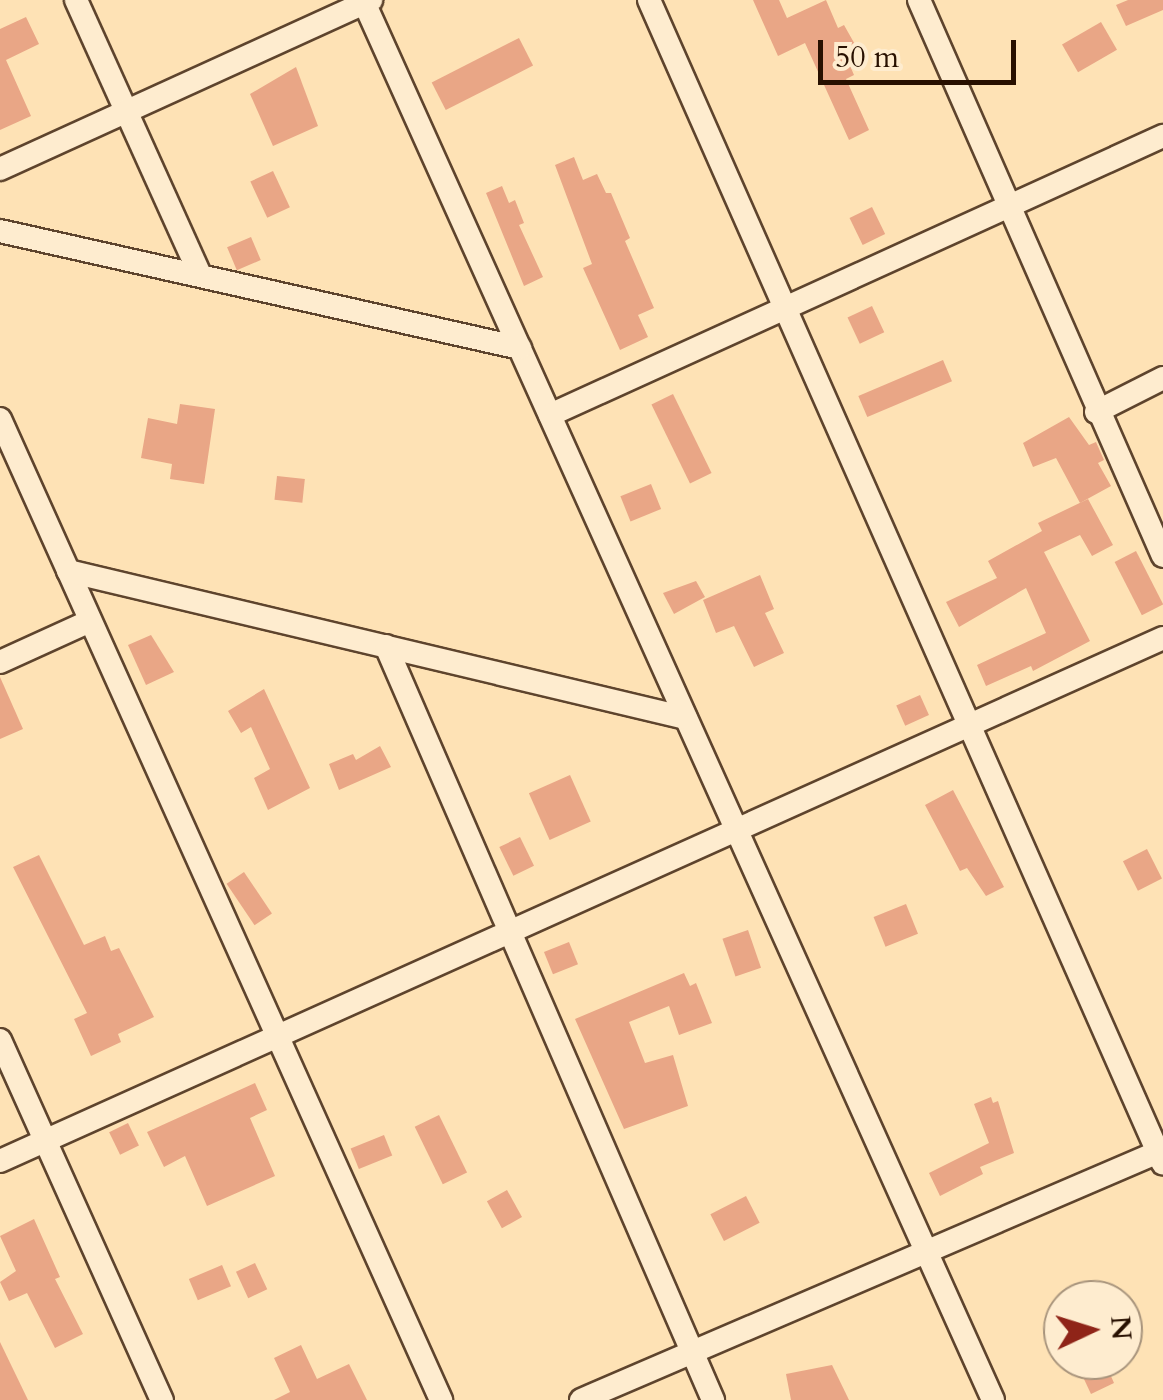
<!DOCTYPE html>
<html>
<head>
<meta charset="utf-8">
<style>
	body { margin:0 }
	#map { position:relative; width:1163px; height:1400px; overflow:hidden; background:#fee2b5; font-family:Cardo,serif }
	div>[style] { position:absolute }
	.building>* { inset:0; background:#e9a686; transform-origin:0 0 }
	.roads { filter:drop-shadow(2px 0 #5e442d) drop-shadow(-2px 0 #5e442d) drop-shadow(0 2px #5e442d) drop-shadow(0 -2px #5e442d) }
	.street>* { height:22px; margin:-11px; padding:0 11px; transform-origin:11px; border-radius:11px; background:#feeccf }
	span { translate:-50% -50%; white-space:nowrap; text-align:center; line-height:1.15; -webkit-text-stroke:9px #feeccf; paint-order:stroke }
	.north { position:absolute; left:1043px; top:1280px; width:100px; height:100px; box-sizing:border-box; background:#feeccf; border:2px solid #a8947c; border-radius:50%; rotate:86deg; font-size:28px; font-weight:700; line-height:40px; text-align:center; color:#281000 }
	.north::after { content:''; display:block; margin:auto; width:35px; height:45px; background:#8f2418; clip-path:polygon(50% 0,100% 100%,50% 72%,0 100%) }
	.scale { position:absolute; left:818px; top:40px; width:198px; height:45px; box-sizing:border-box; border:5px solid #281000; border-top:0; padding-left:12px; font-size:30px; line-height:35px; white-space:nowrap; color:#281000; -webkit-text-stroke:8px #feeccf; paint-order:stroke }
</style>
</head>
<body>
<div id="map">
	<div class="building">
		<div style="clip-path:polygon(753px 0,779px 0,787px 18px,826px 0,838px 28px,844px 25px,857px 48px,845px 54px,854px 75px,846px 79px,869px 130px,849px 140px,805px 43px,778px 56px)"></div>
		<div style="clip-path:polygon(1128px 0,1163px 0,1163px 10px,1126px 26px,1116px 5px)"></div>
		<div style="clip-path:polygon(26px 17px,39px 44px,6px 60px,31px 116px,0 130px,0 29px)"></div>
		<div style="left:1101px;top:22px;width:32px;height:45px;rotate:60deg"></div>
		<div style="left:519px;top:38px;width:31px;height:98px;rotate:63deg"></div>
		<div style="clip-path:polygon(296px 67px,318px 126px,273px 146px,250px 94px)"></div>
		<div style="clip-path:polygon(574px 157px,583px 180px,597px 174px,606px 193px,611px 193px,630px 238px,625px 241px,654px 308px,638px 315px,648px 337px,620px 350px,583px 268px,592px 264px,555px 165px)"></div>
		<div style="left:273px;top:171px;width:40px;height:25px;rotate:65deg"></div>
		<div style="clip-path:polygon(502px 186px,509px 203px,515px 200px,524px 223px,519px 225px,543px 277px,524px 286px,486px 193px)"></div>
		<div style="left:872px;top:207px;width:30px;height:25px;rotate:64deg"></div>
		<div style="left:251px;top:237px;width:25px;height:26px;rotate:67deg"></div>
		<div style="left:872px;top:306px;width:29px;height:27px;rotate:65deg"></div>
		<div style="left:943px;top:360px;width:23px;height:92px;rotate:67deg"></div>
		<div style="left:673px;top:394px;width:88px;height:24px;rotate:64deg"></div>
		<div style="clip-path:polygon(180px 404px,215px 409px,204px 484px,170px 479px,172px 464px,141px 458px,148px 418px,177px 424px)"></div>
		<div style="clip-path:polygon(1069px 417px,1089px 445px,1096px 442px,1104px 460px,1098px 463px,1111px 486px,1080px 503px,1056px 458px,1033px 467px,1023px 443px)"></div>
		<div style="left:277px;top:476px;width:28px;height:24px;rotate:6deg"></div>
		<div style="left:651px;top:484px;width:27px;height:33px;rotate:68deg"></div>
		<div style="clip-path:polygon(1088px 499px,1113px 545px,1092px 556px,1080px 535px,1044px 552px,1090px 641px,1033px 671px,1031px 666px,986px 686px,977px 665px,1046px 633px,1026px 588px,959px 627px,946px 602px,997px 578px,988px 561px,1042px 531px,1038px 523px)"></div>
		<div style="left:1136px;top:551px;width:60px;height:24px;rotate:63deg"></div>
		<div style="clip-path:polygon(760px 575px,774px 609px,765px 613px,784px 653px,754px 667px,734px 626px,716px 633px,703px 600px)"></div>
		<div style="clip-path:polygon(696px 581px,705px 597px,674px 614px,663px 593px)"></div>
		<div style="clip-path:polygon(151px 635px,174px 672px,146px 685px,128px 645px)"></div>
		<div style="clip-path:polygon(0 677px,23px 729px,0 739px)"></div>
		<div style="clip-path:polygon(264px 689px,310px 788px,268px 810px,254px 778px,270px 769px,251px 727px,241px 733px,228px 711px)"></div>
		<div style="left:920px;top:695px;width:22px;height:26px;rotate:66deg"></div>
		<div style="clip-path:polygon(380px 746px,391px 767px,339px 790px,329px 764px,353px 754px,356px 760px)"></div>
		<div style="left:570px;top:775px;width:51px;height:45px;rotate:66deg"></div>
		<div style="clip-path:polygon(953px 790px,1004px 887px,986px 896px,967px 868px,960px 871px,925px 805px)"></div>
		<div style="left:520px;top:837px;width:32px;height:23px;rotate:64deg"></div>
		<div style="left:1147px;top:849px;width:33px;height:27px;rotate:63deg"></div>
		<div style="clip-path:polygon(39px 855px,84px 945px,105px 936px,111px 951px,119px 948px,154px 1017px,118px 1034px,121px 1042px,91px 1056px,74px 1019px,87px 1013px,13px 867px)"></div>
		<div style="left:244px;top:872px;width:50px;height:21px;rotate:56deg"></div>
		<div style="left:906px;top:904px;width:32px;height:35px;rotate:68deg"></div>
		<div style="left:748px;top:930px;width:40px;height:27px;rotate:71deg"></div>
		<div style="left:569px;top:942px;width:24px;height:27px;rotate:68deg"></div>
		<div style="clip-path:polygon(684px 973px,690px 986px,696px 983px,712px 1023px,679px 1035px,669px 1006px,629px 1022px,645px 1063px,673px 1055px,688px 1106px,624px 1129px,575px 1019px)"></div>
		<div style="clip-path:polygon(255px 1083px,267px 1110px,250px 1118px,275px 1176px,207px 1206px,185px 1156px,164px 1167px,147px 1132px)"></div>
		<div style="clip-path:polygon(991px 1097px,993px 1103px,998px 1101px,1014px 1153px,980px 1167px,983px 1174px,940px 1196px,929px 1173px,989px 1143px,974px 1104px)"></div>
		<div style="left:439px;top:1115px;width:64px;height:27px;rotate:64deg"></div>
		<div style="left:128px;top:1123px;width:25px;height:21px;rotate:64deg"></div>
		<div style="left:384px;top:1135px;width:22px;height:36px;rotate:68deg"></div>
		<div style="left:507px;top:1190px;width:31px;height:23px;rotate:61deg"></div>
		<div style="left:746px;top:1196px;width:30px;height:40px;rotate:63deg"></div>
		<div style="clip-path:polygon(34px 1219px,60px 1277px,55px 1279px,83px 1334px,55px 1348px,27px 1293px,9px 1301px,0 1282px,16px 1271px,0 1236px)"></div>
		<div style="left:255px;top:1263px;width:29px;height:21px;rotate:65deg"></div>
		<div style="left:222px;top:1265px;width:23px;height:36px;rotate:67deg"></div>
		<div style="clip-path:polygon(0 1342px,28px 1400px,0 1400px)"></div>
		<div style="clip-path:polygon(301px 1345px,317px 1379px,349px 1364px,367px 1400px,274px 1400px,290px 1392px,274px 1358px)"></div>
		<div style="clip-path:polygon(1075px 1360px,1104px 1360px,1114px 1383px,1091px 1394px)"></div>
		<div style="clip-path:polygon(832px 1365px,849px 1400px,791px 1400px,786px 1374px)"></div>
	</div>
	<div class="roads">
		<div class="street">
			<div style="left:76px;top:0;width:299px;rotate:65.7deg"></div>
			<div style="left:363px;top:0;width:1535px;rotate:65.77deg"></div>
			<div style="left:649px;top:0;width:1272px;rotate:66.17deg"></div>
			<div style="left:919px;top:0;width:607px;rotate:66.31deg"></div>
			<div style="left:0;top:169px;width:408px;rotate:-24.5deg"></div>
			<div style="left:0;top:231px;width:533px;rotate:12.68deg"></div>
			<div style="left:1096px;top:412px;width:75px;rotate:-26.9deg"></div>
			<div style="left:550px;top:415px;width:674px;rotate:-24.47deg"></div>
			<div style="left:0;top:419px;width:1076px;rotate:65.79deg"></div>
			<div style="left:68px;top:571px;width:635px;rotate:13.38deg"></div>
			<div style="left:386px;top:646px;width:822px;rotate:66.55deg"></div>
			<div style="left:0;top:662px;width:99px;rotate:-24.5deg"></div>
			<div style="left:0;top:1040px;width:395px;rotate:65.8deg"></div>
			<div style="left:0;top:1161px;width:1275px;rotate:-24.21deg"></div>
			<div style="left:581px;top:1400px;width:633px;rotate:-23.25deg"></div>
		</div>
	</div>
	<div class="north">N</div>
	<div class="scale">50 m</div>
</div>
</body>
</html>
